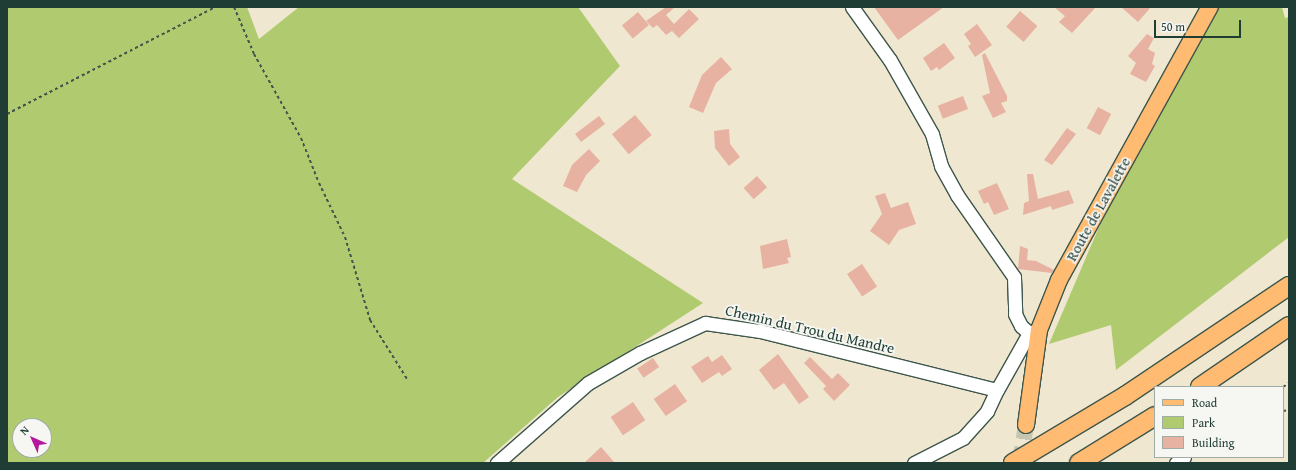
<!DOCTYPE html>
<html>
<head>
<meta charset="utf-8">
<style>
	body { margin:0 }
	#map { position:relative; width:1296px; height:470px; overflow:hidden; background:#efe7d0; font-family:"Gentium Book Plus",serif }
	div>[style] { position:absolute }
	.green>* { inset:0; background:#b0ca70 }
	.building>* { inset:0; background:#e7b2a1; transform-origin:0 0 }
	.major-tunnel>* { height:16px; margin-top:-8px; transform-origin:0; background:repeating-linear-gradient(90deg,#c5c5b1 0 16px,transparent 0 24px) }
	.path>* { height:2px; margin-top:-1px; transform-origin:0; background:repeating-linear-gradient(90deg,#3e564b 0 3px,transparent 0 6px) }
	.roads { filter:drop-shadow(1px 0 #3e564b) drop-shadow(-1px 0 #3e564b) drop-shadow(0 1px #3e564b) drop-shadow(0 -1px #3e564b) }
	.minor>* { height:13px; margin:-6.5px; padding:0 6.5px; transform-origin:6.5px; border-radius:6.5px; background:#fff }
	.major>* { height:16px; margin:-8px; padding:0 8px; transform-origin:8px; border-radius:8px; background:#ffbb71 }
	.highway>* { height:18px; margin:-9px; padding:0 9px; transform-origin:9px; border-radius:9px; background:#ffbb71 }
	span { translate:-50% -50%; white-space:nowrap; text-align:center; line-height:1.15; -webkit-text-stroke:3.5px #f6f6f2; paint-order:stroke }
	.street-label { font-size:15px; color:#1f3d34 }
	.frame { position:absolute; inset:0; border:8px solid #1f3d34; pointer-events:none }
	.legend { position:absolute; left:1154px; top:386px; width:130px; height:72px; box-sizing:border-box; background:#f6f6f2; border:1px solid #a0aca6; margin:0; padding:5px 7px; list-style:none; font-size:12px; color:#1f3d34 }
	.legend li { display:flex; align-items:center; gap:8px; height:20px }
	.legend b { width:20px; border:1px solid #a0aca6 }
	.north { position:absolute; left:12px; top:418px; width:40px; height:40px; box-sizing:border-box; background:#f6f6f2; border:1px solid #a0aca6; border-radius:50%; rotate:315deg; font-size:11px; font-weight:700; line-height:16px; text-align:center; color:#1f3d34 }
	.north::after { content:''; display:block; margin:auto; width:14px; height:18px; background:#b5179e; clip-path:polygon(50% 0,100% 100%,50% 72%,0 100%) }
	.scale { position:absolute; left:1154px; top:20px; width:87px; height:18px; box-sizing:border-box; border:2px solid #1f3d34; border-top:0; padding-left:5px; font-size:12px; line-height:14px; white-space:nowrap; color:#1f3d34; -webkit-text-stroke:3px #f6f6f2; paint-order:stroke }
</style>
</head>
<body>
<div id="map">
	<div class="green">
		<div style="clip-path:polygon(evenodd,7px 7px,247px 7px,259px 39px,299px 7px,578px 7px,620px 66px,512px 179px,703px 303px,558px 397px,483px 463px,7px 463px,7px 7px,20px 426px,44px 426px,44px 450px,20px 450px,20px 426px)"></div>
		<div style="clip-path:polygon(1220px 7px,1282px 7px,1285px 18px,1289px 17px,1289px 237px,1116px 370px,1111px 325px,1049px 344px,1099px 227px,1168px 97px)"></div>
	</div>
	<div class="building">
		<div style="clip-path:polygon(666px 7px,675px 7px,666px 15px,674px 24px,689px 9px,699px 19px,679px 38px,672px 31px,666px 35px,657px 25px,653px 28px,646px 21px)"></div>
		<div style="clip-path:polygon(874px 7px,944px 7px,898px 40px)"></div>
		<div style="clip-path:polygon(1054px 7px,1096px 7px,1072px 33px,1059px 22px,1065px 16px)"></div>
		<div style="clip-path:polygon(1121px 7px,1151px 7px,1138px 22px)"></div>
		<div style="left:1020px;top:11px;width:23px;height:21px;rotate:41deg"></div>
		<div style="left:638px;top:12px;width:17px;height:21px;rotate:50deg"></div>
		<div style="clip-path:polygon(977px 24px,992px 45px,975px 57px,968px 46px,971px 44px,964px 34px)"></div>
		<div style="clip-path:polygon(1147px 34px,1154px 38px,1148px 49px,1155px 53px,1152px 64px,1155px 66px,1146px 82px,1130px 74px,1136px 63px,1128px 56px)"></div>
		<div style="clip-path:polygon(944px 43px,955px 58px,939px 70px,937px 67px,931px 71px,923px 58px)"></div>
		<div style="clip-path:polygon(985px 53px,1007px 96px,1007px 101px,1001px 103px,1006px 112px,993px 118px,982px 96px,990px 93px,982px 55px)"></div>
		<div style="clip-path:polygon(721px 57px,732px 69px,716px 83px,703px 113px,689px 107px,702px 75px)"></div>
		<div style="left:963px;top:96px;width:14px;height:27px;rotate:69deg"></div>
		<div style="left:1098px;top:107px;width:15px;height:24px;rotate:28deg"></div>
		<div style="left:635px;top:115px;width:26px;height:30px;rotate:50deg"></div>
		<div style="left:599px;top:116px;width:10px;height:30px;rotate:53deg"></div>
		<div style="clip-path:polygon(1067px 128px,1076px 134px,1052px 165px,1044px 160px)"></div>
		<div style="clip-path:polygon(729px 129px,730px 144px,740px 157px,729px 166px,715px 148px,714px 131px)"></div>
		<div style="clip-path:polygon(589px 149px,600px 161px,586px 175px,577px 192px,563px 186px,572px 165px)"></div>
		<div style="clip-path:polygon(1027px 174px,1033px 174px,1038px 199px,1069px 190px,1074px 203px,1052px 210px,1051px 206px,1023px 215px,1024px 203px,1029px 201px)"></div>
		<div style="left:757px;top:176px;width:15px;height:18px;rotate:48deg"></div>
		<div style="clip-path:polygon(997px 183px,1009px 209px,994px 215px,988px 202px,984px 204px,978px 191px)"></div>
		<div style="clip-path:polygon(885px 193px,891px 208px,908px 202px,916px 224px,899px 230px,889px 245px,870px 231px,882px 214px,875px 196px)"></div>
		<div style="clip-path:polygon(787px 239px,791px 257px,787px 258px,789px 263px,763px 269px,760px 246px)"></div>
		<div style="clip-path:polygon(1020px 246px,1028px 249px,1027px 260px,1036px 261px,1054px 270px,1052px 273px,1018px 269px)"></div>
		<div style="left:862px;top:264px;width:27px;height:18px;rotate:56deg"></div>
		<div style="clip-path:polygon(778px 354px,809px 397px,799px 404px,784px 383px,774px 390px,759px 370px)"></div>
		<div style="clip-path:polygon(722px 355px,732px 369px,722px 376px,719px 372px,702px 383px,691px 367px,708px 356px,712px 362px)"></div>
		<div style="clip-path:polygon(810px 357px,832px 379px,838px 373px,850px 385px,834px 401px,823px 389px,826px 386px,804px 363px)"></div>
		<div style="left:653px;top:358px;width:11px;height:19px;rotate:56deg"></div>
		<div style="left:675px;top:384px;width:21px;height:26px;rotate:55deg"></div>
		<div style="left:633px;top:402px;width:22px;height:27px;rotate:56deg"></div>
		<div style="clip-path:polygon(601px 447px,615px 463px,584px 463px)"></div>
	</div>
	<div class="major-tunnel">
		<div style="left:1020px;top:463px;width:38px;rotate:-81deg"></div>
	</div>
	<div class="path">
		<div style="left:234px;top:7px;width:51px;rotate:66.9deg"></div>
		<div style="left:254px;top:54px;width:96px;rotate:60.8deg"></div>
		<div style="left:301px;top:138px;width:48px;rotate:68.2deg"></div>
		<div style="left:319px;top:183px;width:60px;rotate:64.3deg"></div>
		<div style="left:345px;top:237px;width:87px;rotate:73.2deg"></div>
		<div style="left:370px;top:320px;width:70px;rotate:57.9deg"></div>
		<div style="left:7px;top:114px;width:234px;rotate:-27.2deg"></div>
		<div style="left:1283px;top:387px;width:7px;rotate:-34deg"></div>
		<div style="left:1283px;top:411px;width:6px;rotate:-9deg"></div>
	</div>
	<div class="roads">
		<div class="minor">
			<div style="left:852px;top:7px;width:65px;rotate:54.4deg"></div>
			<div style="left:890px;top:60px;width:85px;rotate:60.4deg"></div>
			<div style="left:932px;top:134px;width:33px;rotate:74deg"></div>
			<div style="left:941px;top:166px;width:33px;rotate:61deg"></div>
			<div style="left:957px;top:195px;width:100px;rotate:55.2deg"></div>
			<div style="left:1014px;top:277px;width:37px;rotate:88deg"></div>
			<div style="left:1015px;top:314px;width:13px;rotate:63deg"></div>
			<div style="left:1021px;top:326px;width:11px;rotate:41deg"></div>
			<div style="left:1029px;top:333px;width:8px;rotate:-14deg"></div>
			<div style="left:497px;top:463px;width:121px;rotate:-41.3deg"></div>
			<div style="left:588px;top:383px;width:60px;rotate:-30deg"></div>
			<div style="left:640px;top:353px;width:72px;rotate:-24.8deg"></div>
			<div style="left:705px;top:323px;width:56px;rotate:8.3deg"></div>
			<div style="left:760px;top:331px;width:244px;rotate:14deg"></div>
			<div style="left:997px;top:390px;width:65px;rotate:-60.7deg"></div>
			<div style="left:914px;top:463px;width:55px;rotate:-27deg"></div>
			<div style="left:963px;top:438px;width:36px;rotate:-48deg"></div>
			<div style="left:987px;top:411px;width:23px;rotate:-65deg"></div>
			<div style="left:1176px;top:463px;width:10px;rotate:-37deg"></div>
		</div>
		<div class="major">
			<div style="left:1026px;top:425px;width:96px;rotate:-82.2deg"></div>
			<div style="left:1039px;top:330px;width:54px;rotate:-68.2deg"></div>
			<div style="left:1059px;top:280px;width:312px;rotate:-61.1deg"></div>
		</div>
		<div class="highway">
			<div style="left:1200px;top:387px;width:108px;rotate:-34.4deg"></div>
			<div style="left:1013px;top:463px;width:131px;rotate:-30.9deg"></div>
			<div style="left:1125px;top:396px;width:197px;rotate:-33.9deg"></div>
			<div style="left:1079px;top:463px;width:89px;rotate:-31.7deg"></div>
		</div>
	</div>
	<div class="street-label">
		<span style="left:1098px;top:209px;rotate:-61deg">Route de Lavalette</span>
		<span style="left:810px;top:329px;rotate:13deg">Chemin du Trou du Mandre</span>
	</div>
	<div class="frame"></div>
	<ul class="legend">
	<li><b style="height:5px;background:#ffbb71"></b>Road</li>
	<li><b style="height:11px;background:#b0ca70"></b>Park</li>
	<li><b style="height:11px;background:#e7b2a1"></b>Building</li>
	</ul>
	<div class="north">N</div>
	<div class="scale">50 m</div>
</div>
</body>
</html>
